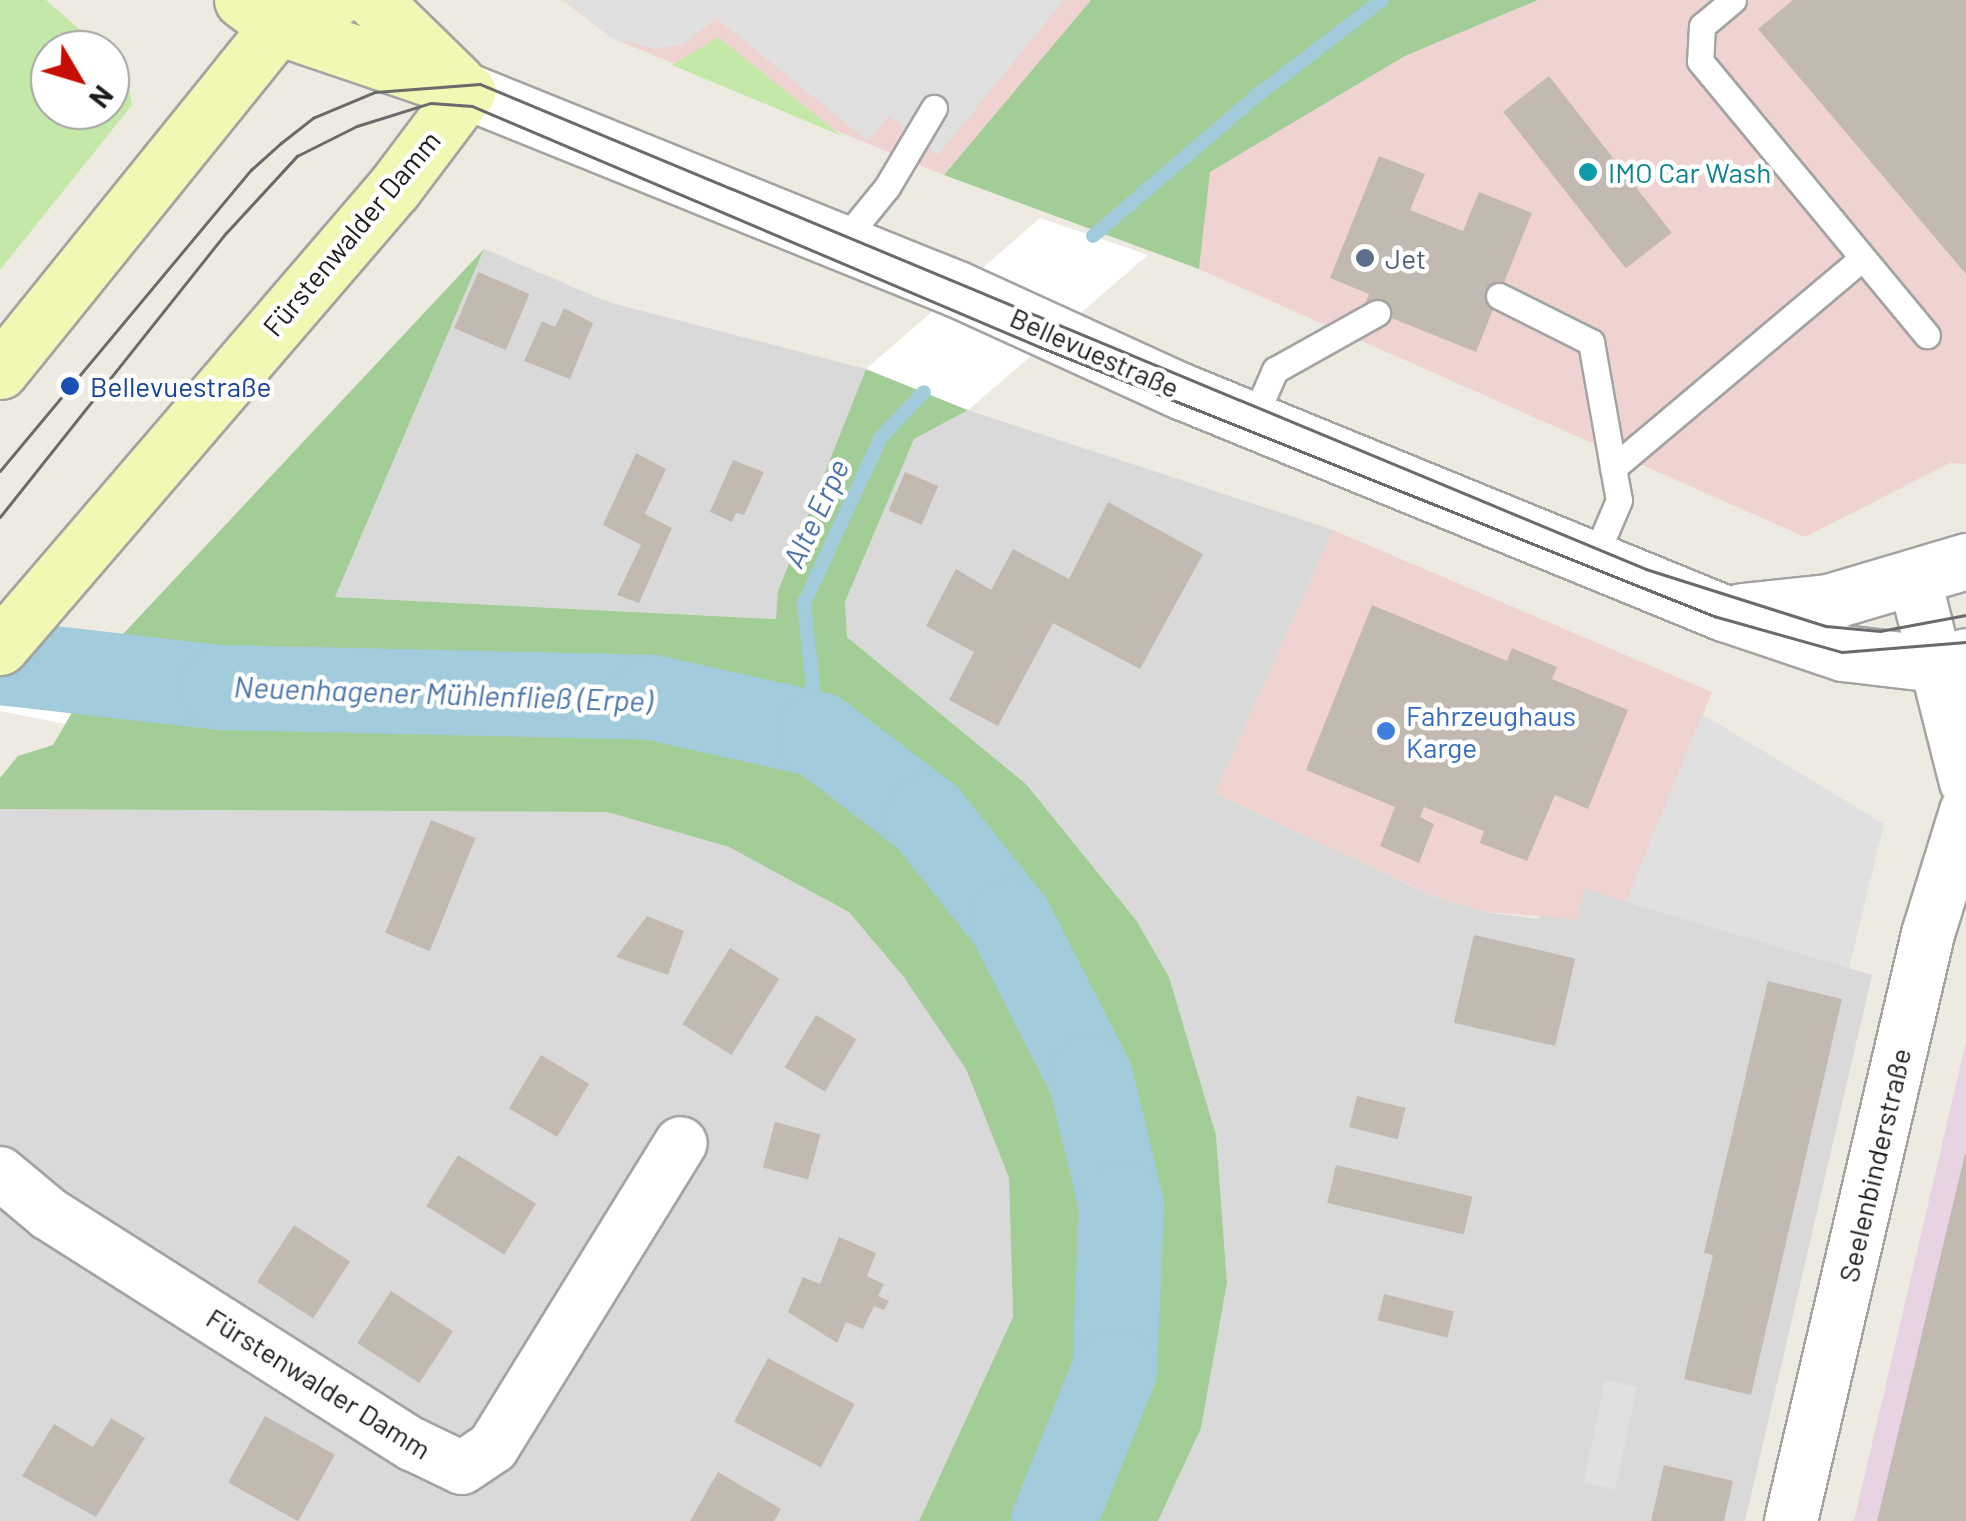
<!DOCTYPE html>
<html>
<head>
<meta charset="utf-8">
<style>
	body { margin:0 }
	#map { position:relative; width:1966px; height:1521px; overflow:hidden; background:#edeae2; font-family:Barlow,sans-serif }
	div>[style] { position:absolute }
	.residential>* { inset:0; background:#dad9d9 }
	.commercial>* { inset:0; background:#efd3d0 }
	.industrial>* { inset:0; background:#e7d3e2 }
	.grass>* { inset:0; background:#c3e8a7 }
	.forest>* { inset:0; background:#a3cd96 }
	.parking>* { inset:0; background:#e0e0e0; transform-origin:0 0 }
	.pier>* { inset:0; background:#fff }
	.stream>* { height:14px; margin:-7px; padding:0 7px; transform-origin:7px; border-radius:7px; background:#a2cbdb }
	.river>* { height:85px; margin:-42.5px; padding:0 42.5px; transform-origin:42.5px; border-radius:42.5px; background:#a2cbdb }
	.building>* { inset:0; background:#c2bab1; transform-origin:0 0 }
	.roads { filter:drop-shadow(2px 0 #a3a3a3) drop-shadow(-2px 0 #a3a3a3) drop-shadow(0 2px #a3a3a3) drop-shadow(0 -2px #a3a3a3) }
	.service>* { height:25px; margin:-12.5px; padding:0 12.5px; transform-origin:12.5px; border-radius:12.5px; background:#fff }
	.minor>* { height:52px; margin:-26px; padding:0 26px; transform-origin:26px; border-radius:26px; background:#fff }
	.tertiary>* { height:55px; margin:-27.5px; padding:0 27.5px; transform-origin:27.5px; border-radius:27.5px; background:#fff }
	.secondary>* { height:55px; margin:-27.5px; padding:0 27.5px; transform-origin:27.5px; border-radius:27.5px; background:#f1f8b4 }
	.tram>* { height:2.5px; margin:-1.25px; padding:0 1.25px; transform-origin:1.25px; border-radius:1.25px; background:#6a6a6a }
	.dots>* { width:28px; height:28px; translate:-50% -50%; box-sizing:border-box; border:5px solid #fff; border-radius:50% }
	span { translate:-50% -50%; white-space:nowrap; text-align:center; line-height:1.15; -webkit-text-stroke:9px #fff; paint-order:stroke }
	.culture-label { font-size:28px; color:#0d838f }
	.left { translate:0 -50%; text-align:left }
	.street-label { font-size:28px; color:#1c1c1c }
	.service-label { font-size:28px; color:#4e5e75 }
	.transit-label { font-size:28px; color:#164399 }
	.shop-label { font-size:28px; color:#366cbe }
	.water-label { font-size:30px; color:#4a74aa; font-style:italic }
	.north { position:absolute; left:30px; top:30px; width:100px; height:100px; box-sizing:border-box; background:#fff; border:2px solid #a4a4a4; border-radius:50%; rotate:128deg; font-size:28px; font-weight:700; line-height:40px; text-align:center; color:#1c1c1c }
	.north::after { content:''; display:block; margin:auto; width:35px; height:45px; background:#c60e02; clip-path:polygon(50% 0,100% 100%,50% 72%,0 100%) }
</style>
</head>
<body>
<div id="map">
	<div class="residential">
		<div style="clip-path:polygon(484px 249px,608px 302px,866px 369px,778px 591px,777px 619px,334px 597px)"></div>
		<div style="clip-path:polygon(968px 410px,1333px 530px,1215px 793px,1435px 897px,1486px 912px,1537px 919px,1585px 888px,1872px 975px,1745px 1521px,1158px 1521px,1201px 1428px,1227px 1283px,1216px 1135px,1169px 978px,1136px 920px,1026px 784px,847px 637px,845px 602px,914px 438px)"></div>
		<div style="clip-path:polygon(0 809px,607px 812px,729px 847px,849px 912px,903px 975px,966px 1069px,1009px 1178px,1013px 1317px,919px 1521px,0 1521px)"></div>
	</div>
	<div class="commercial">
		<div style="clip-path:polygon(563px 0,1091px 0,944px 175px,612px 38px)"></div>
		<div style="clip-path:polygon(1538px 0,1966px 0,1966px 464px,1950px 463px,1805px 537px,1199px 269px,1209px 172px,1405px 56px)"></div>
		<div style="clip-path:polygon(1333px 530px,1712px 692px,1626px 902px,1585px 888px,1577px 919px,1487px 912px,1436px 897px,1215px 793px)"></div>
	</div>
	<div class="industrial">
		<div style="clip-path:polygon(1966px 1042px,1966px 1521px,1854px 1521px)"></div>
	</div>
	<div class="grass">
		<div style="clip-path:polygon(0 0,46px 0,103px 50px,50px 50px,50px 110px,110px 110px,110px 56px,126px 70px,132px 105px,0 270px)"></div>
		<div style="clip-path:polygon(718px 37px,842px 136px,672px 65px)"></div>
	</div>
	<div class="forest">
		<div style="clip-path:polygon(1091px 0,1538px 0,1405px 56px,1210px 172px,1199px 269px,944px 175px)"></div>
		<div style="clip-path:polygon(484px 249px,335px 597px,776px 619px,778px 591px,866px 369px,968px 410px,914px 439px,845px 602px,847px 637px,1026px 784px,1136px 920px,1169px 977px,1216px 1135px,1227px 1283px,1201px 1428px,1158px 1521px,919px 1521px,1013px 1317px,1009px 1178px,966px 1069px,903px 976px,849px 912px,729px 847px,607px 812px,0 809px,0 778px,18px 756px,53px 745px,110px 648px)"></div>
	</div>
	<div class="parking">
		<div style="clip-path:polygon(565px 0,1064px 0,938px 155px,889px 116px,868px 141px,716px 18px,684px 44px,655px 49px,612px 38px)"></div>
		<div style="clip-path:polygon(1702px 714px,1884px 824px,1849px 968px,1626px 902px)"></div>
		<div style="left:1605px;top:1380px;width:33px;height:105px;rotate:12deg"></div>
	</div>
	<div class="pier">
		<div style="clip-path:polygon(1040px 218px,1148px 255px,968px 410px,866px 369px)"></div>
		<div style="clip-path:polygon(0 623px,110px 648px,65px 724px,0 711px)"></div>
	</div>
	<div class="stream">
		<div style="left:1093px;top:236px;width:213px;rotate:-40.6deg"></div>
		<div style="left:1255px;top:97px;width:160px;rotate:-37.4deg"></div>
		<div style="left:818px;top:734px;width:132px;rotate:-96.1deg"></div>
		<div style="left:804px;top:603px;width:183px;rotate:-65.1deg"></div>
		<div style="left:881px;top:437px;width:62px;rotate:-46.3deg"></div>
	</div>
	<div class="river">
		<div style="left:0;top:662px;width:222px;rotate:6.5deg"></div>
		<div style="left:221px;top:687px;width:431px;rotate:1.3deg"></div>
		<div style="left:652px;top:697px;width:170px;rotate:12.6deg"></div>
		<div style="left:818px;top:734px;width:137px;rotate:37.3deg"></div>
		<div style="left:927px;top:817px;width:133px;rotate:51.4deg"></div>
		<div style="left:1010px;top:921px;width:175px;rotate:62.9deg"></div>
		<div style="left:1090px;top:1077px;width:132px;rotate:76.4deg"></div>
		<div style="left:1121px;top:1205px;width:165px;rotate:92.4deg"></div>
		<div style="left:1114px;top:1370px;width:163px;rotate:112deg"></div>
	</div>
	<div class="building">
		<div style="clip-path:polygon(1793px 0,1966px 0,1966px 274px,1758px 29px)"></div>
		<div style="left:1549px;top:76px;width:199px;height:58px;rotate:52deg"></div>
		<div style="clip-path:polygon(1379px 156px,1425px 174px,1410px 210px,1463px 231px,1479px 192px,1532px 213px,1476px 352px,1364px 307px,1369px 294px,1330px 278px)"></div>
		<div style="left:478px;top:272px;width:56px;height:61px;rotate:23deg"></div>
		<div style="clip-path:polygon(564px 308px,593px 323px,570px 379px,524px 361px,542px 321px,555px 327px)"></div>
		<div style="clip-path:polygon(636px 453px,666px 469px,645px 514px,672px 528px,639px 603px,617px 595px,641px 545px,603px 525px)"></div>
		<div style="clip-path:polygon(733px 460px,764px 472px,744px 515px,736px 513px,732px 522px,710px 512px)"></div>
		<div style="left:905px;top:472px;width:36px;height:42px;rotate:23deg"></div>
		<div style="clip-path:polygon(1108px 502px,1203px 554px,1140px 669px,1053px 623px,998px 726px,949px 700px,974px 652px,926px 626px,956px 569px,991px 590px,1013px 549px,1069px 579px)"></div>
		<div style="clip-path:polygon(1372px 605px,1507px 661px,1512px 648px,1557px 667px,1552px 679px,1628px 710px,1588px 809px,1555px 795px,1527px 861px,1480px 843px,1484px 831px,1424px 807px,1420px 817px,1434px 824px,1419px 863px,1380px 846px,1395px 807px,1306px 770px)"></div>
		<div style="left:431px;top:820px;width:48px;height:122px;rotate:22deg"></div>
		<div style="clip-path:polygon(647px 916px,684px 931px,668px 975px,616px 957px)"></div>
		<div style="left:1474px;top:935px;width:104px;height:90px;rotate:13deg"></div>
		<div style="left:730px;top:948px;width:58px;height:90px;rotate:32deg"></div>
		<div style="clip-path:polygon(1768px 981px,1842px 999px,1751px 1395px,1684px 1379px,1713px 1255px,1704px 1253px)"></div>
		<div style="left:816px;top:1015px;width:47px;height:61px;rotate:31deg"></div>
		<div style="left:541px;top:1055px;width:56px;height:62px;rotate:31deg"></div>
		<div style="left:1357px;top:1096px;width:50px;height:32px;rotate:14deg"></div>
		<div style="left:775px;top:1122px;width:47px;height:47px;rotate:15deg"></div>
		<div style="clip-path:polygon(1966px 1154px,1966px 1521px,1877px 1521px,1965px 1154px)"></div>
		<div style="left:458px;top:1155px;width:92px;height:60px;rotate:32deg"></div>
		<div style="left:1336px;top:1165px;width:140px;height:39px;rotate:13deg"></div>
		<div style="left:294px;top:1225px;width:67px;height:68px;rotate:33deg"></div>
		<div style="clip-path:polygon(839px 1237px,876px 1253px,867px 1276px,884px 1284px,878px 1296px,889px 1301px,884px 1310px,874px 1306px,863px 1329px,846px 1322px,837px 1343px,788px 1312px,803px 1277px,820px 1284px)"></div>
		<div style="left:391px;top:1291px;width:74px;height:62px;rotate:33deg"></div>
		<div style="left:1384px;top:1294px;width:72px;height:27px;rotate:14deg"></div>
		<div style="left:768px;top:1358px;width:98px;height:72px;rotate:28deg"></div>
		<div style="left:265px;top:1416px;width:80px;height:76px;rotate:29deg"></div>
		<div style="clip-path:polygon(111px 1418px,145px 1438px,96px 1517px,22px 1476px,54px 1424px,93px 1447px)"></div>
		<div style="clip-path:polygon(1664px 1465px,1733px 1481px,1724px 1521px,1651px 1521px)"></div>
		<div style="clip-path:polygon(718px 1472px,781px 1509px,774px 1521px,690px 1521px)"></div>
	</div>
	<div class="roads">
		<div class="service">
			<div style="left:1733px;top:0;width:40px;rotate:140deg"></div>
			<div style="left:1702px;top:26px;width:35px;rotate:93deg"></div>
			<div style="left:1700px;top:61px;width:356px;rotate:50.4deg"></div>
			<div style="left:843px;top:241px;width:70px;rotate:-50.8deg"></div>
			<div style="left:887px;top:187px;width:92px;rotate:-59.3deg"></div>
			<div style="left:1499px;top:296px;width:103px;rotate:26.6deg"></div>
			<div style="left:1591px;top:342px;width:160px;rotate:80deg"></div>
			<div style="left:1619px;top:500px;width:66px;rotate:113.1deg"></div>
			<div style="left:1253px;top:420px;width:55px;rotate:-66.3deg"></div>
			<div style="left:1275px;top:370px;width:117px;rotate:-29.2deg"></div>
			<div style="left:1613px;top:468px;width:326px;rotate:-40.1deg"></div>
		</div>
		<div class="minor">
			<div style="left:1915px;top:581px;width:207px;rotate:75.8deg"></div>
			<div style="left:0;top:1173px;width:64px;rotate:39.9deg"></div>
			<div style="left:49px;top:1214px;width:430px;rotate:32.4deg"></div>
			<div style="left:412px;top:1444px;width:55px;rotate:25.6deg"></div>
			<div style="left:462px;top:1468px;width:37px;rotate:-34deg"></div>
			<div style="left:493px;top:1447px;width:357px;rotate:-58.3deg"></div>
			<div style="left:1791px;top:1521px;width:603px;rotate:-76.86deg"></div>
			<div style="left:1928px;top:934px;width:129px;rotate:-72.8deg"></div>
		</div>
		<div class="tertiary">
			<div style="left:467px;top:91px;width:528px;rotate:22deg"></div>
			<div style="left:957px;top:289px;width:246px;rotate:24.5deg"></div>
			<div style="left:1181px;top:391px;width:587px;rotate:22.24deg"></div>
			<div style="left:1724px;top:613px;width:126px;rotate:18.6deg"></div>
			<div style="left:1843px;top:653px;width:93px;rotate:6.8deg"></div>
			<div style="left:1935px;top:664px;width:32px;rotate:-14deg"></div>
			<div style="left:1742px;top:611px;width:86px;rotate:-6deg"></div>
			<div style="left:1828px;top:602px;width:144px;rotate:-16.5deg"></div>
		</div>
		<div class="secondary">
			<div style="left:242px;top:0;width:45px;rotate:36.9deg"></div>
			<div style="left:278px;top:27px;width:200px;rotate:18.7deg"></div>
			<div style="left:373px;top:0;width:117px;rotate:44.3deg"></div>
			<div style="left:0;top:371px;width:442px;rotate:-51.1deg"></div>
			<div style="left:278px;top:27px;width:62px;rotate:-25.7deg"></div>
			<div style="left:0;top:647px;width:605px;rotate:-49.36deg"></div>
			<div style="left:394px;top:188px;width:121px;rotate:-53deg"></div>
		</div>
	</div>
	<div class="tram">
		<div style="left:0;top:471px;width:392px;rotate:-50.2deg"></div>
		<div style="left:251px;top:170px;width:40px;rotate:-42deg"></div>
		<div style="left:281px;top:143px;width:41px;rotate:-38deg"></div>
		<div style="left:313px;top:118px;width:67px;rotate:-22.8deg"></div>
		<div style="left:375px;top:92px;width:105px;rotate:-4.4deg"></div>
		<div style="left:480px;top:84px;width:1263px;rotate:22.58deg"></div>
		<div style="left:1646px;top:569px;width:189px;rotate:17.6deg"></div>
		<div style="left:1826px;top:626px;width:54px;rotate:5.3deg"></div>
		<div style="left:1880px;top:631px;width:87px;rotate:-10.5deg"></div>
		<div style="left:0;top:517px;width:363px;rotate:-51.5deg"></div>
		<div style="left:226px;top:233px;width:105px;rotate:-47.3deg"></div>
		<div style="left:297px;top:156px;width:67px;rotate:-26.6deg"></div>
		<div style="left:357px;top:126px;width:77px;rotate:-17.3deg"></div>
		<div style="left:431px;top:103px;width:41px;rotate:4.2deg"></div>
		<div style="left:472px;top:106px;width:617px;rotate:22.99deg"></div>
		<div style="left:1040px;top:347px;width:726px;rotate:21.76deg"></div>
		<div style="left:1714px;top:616px;width:133px;rotate:15.7deg"></div>
		<div style="left:1842px;top:652px;width:124px;rotate:-4.6deg"></div>
	</div>
	<div class="dots">
		<div style="left:1588px;top:172px;background:#0f9aa8"></div>
		<div style="left:1365px;top:258px;background:#5c6f8a"></div>
		<div style="left:70px;top:386px;background:#1a4fb4"></div>
		<div style="left:1386px;top:731px;background:#3f7fe0"></div>
	</div>
	<div class="culture-label">
		<span class="left" style="left:1608px;top:172px">IMO Car Wash</span>
	</div>
	<div class="street-label">
		<span style="left:351px;top:233px;rotate:-50deg">Fürstenwalder Damm</span>
		<span style="left:1095px;top:352px;rotate:24deg">Bellevuestraße</span>
		<span style="left:1874px;top:1165px;rotate:-77deg">Seelenbinderstraße</span>
		<span style="left:319px;top:1383px;rotate:32deg">Fürstenwalder Damm</span>
	</div>
	<div class="service-label">
		<span class="left" style="left:1385px;top:258px">Jet</span>
	</div>
	<div class="transit-label">
		<span class="left" style="left:90px;top:386px">Bellevuestraße</span>
	</div>
	<div class="shop-label">
		<span class="left" style="left:1406px;top:731px">Fahrzeughaus<br>Karge</span>
	</div>
	<div class="water-label">
		<span style="left:815px;top:513px;rotate:-65deg">Alte Erpe</span>
		<span style="left:443px;top:693px;rotate:2deg">Neuenhagener Mühlenfließ (Erpe)</span>
	</div>
	<div class="north">N</div>
</div>
</body>
</html>
